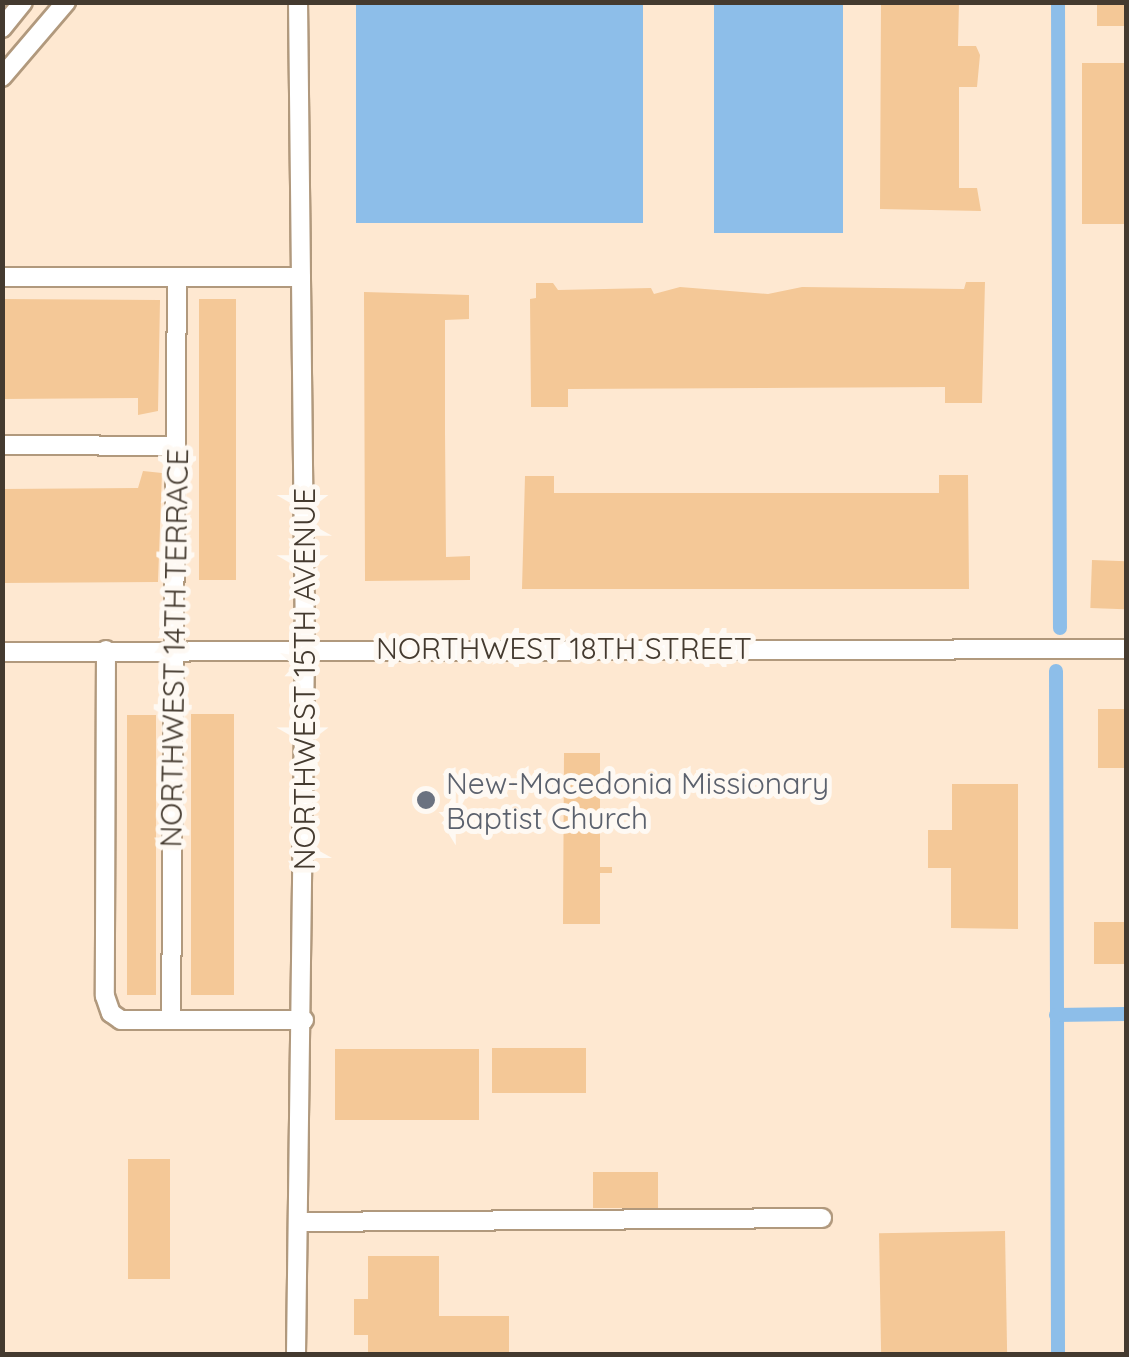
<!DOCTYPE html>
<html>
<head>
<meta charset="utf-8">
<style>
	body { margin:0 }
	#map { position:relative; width:1129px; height:1357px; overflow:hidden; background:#fee8d1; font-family:Quicksand,sans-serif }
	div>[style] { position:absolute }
	.water>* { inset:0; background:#8dbee9; transform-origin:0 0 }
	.canal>* { height:14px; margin:-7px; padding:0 7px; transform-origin:7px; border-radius:7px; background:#8dbee9 }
	.building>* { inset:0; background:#f4c897; transform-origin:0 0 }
	.roads { filter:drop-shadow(2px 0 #b1997d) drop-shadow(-2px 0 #b1997d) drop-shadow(0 2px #b1997d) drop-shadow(0 -2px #b1997d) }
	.minor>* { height:18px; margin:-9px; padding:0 9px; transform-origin:9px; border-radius:9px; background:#fff }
	.dots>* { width:28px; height:28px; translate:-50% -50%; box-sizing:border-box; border:5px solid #fef9f3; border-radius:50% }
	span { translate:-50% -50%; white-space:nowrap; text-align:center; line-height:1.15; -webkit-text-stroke:10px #fef9f3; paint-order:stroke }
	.street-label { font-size:30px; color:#443a2f }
	.worship-label { font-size:30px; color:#5b616d }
	.left { translate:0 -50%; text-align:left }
	.frame { position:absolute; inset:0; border:5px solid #443a2f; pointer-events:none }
</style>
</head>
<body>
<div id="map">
	<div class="water">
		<div style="left:356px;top:3px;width:287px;height:220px"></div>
		<div style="left:714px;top:3px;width:129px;height:230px"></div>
	</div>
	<div class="canal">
		<div style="left:1058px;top:2px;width:626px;rotate:89.82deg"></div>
		<div style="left:1056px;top:671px;width:683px;rotate:89.83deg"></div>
		<div style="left:1056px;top:1015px;width:70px;rotate:-0.8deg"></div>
	</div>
	<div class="building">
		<div style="clip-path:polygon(881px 2px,959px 2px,958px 46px,976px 46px,980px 55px,977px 87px,959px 87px,959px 188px,977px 188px,981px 211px,880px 209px)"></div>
		<div style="left:1097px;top:2px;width:29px;height:24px"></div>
		<div style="left:1082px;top:63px;width:44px;height:161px"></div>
		<div style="clip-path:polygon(966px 282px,985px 282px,982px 403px,945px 403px,945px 387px,568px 389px,568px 407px,531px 407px,530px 299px,536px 298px,536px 283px,553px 283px,558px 290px,651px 288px,654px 294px,680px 287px,768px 294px,802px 287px,964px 289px)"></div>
		<div style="clip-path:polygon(364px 292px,469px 295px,469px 319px,445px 320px,445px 431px,446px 557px,470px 556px,470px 580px,365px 581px)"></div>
		<div style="clip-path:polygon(2px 299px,160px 300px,158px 411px,138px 415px,138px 398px,2px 399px)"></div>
		<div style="left:236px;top:299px;width:281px;height:37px;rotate:90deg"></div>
		<div style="clip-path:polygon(143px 471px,162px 473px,158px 582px,2px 583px,2px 489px,138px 488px)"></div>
		<div style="clip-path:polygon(939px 475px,968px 475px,969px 589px,522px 589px,525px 476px,554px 476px,554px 493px,939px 493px)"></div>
		<div style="left:1092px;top:560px;width:34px;height:48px;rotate:2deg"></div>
		<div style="left:1098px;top:709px;width:28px;height:59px"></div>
		<div style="left:191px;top:714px;width:43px;height:281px"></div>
		<div style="left:127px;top:715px;width:29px;height:280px"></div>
		<div style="clip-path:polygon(564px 753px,600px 753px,600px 867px,612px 867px,612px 873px,600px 873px,600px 924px,563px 924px)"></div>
		<div style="clip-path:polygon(952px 784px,1018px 784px,1018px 929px,951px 928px,951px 868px,928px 868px,928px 830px,952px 830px)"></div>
		<div style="left:1094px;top:922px;width:32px;height:42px"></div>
		<div style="left:586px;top:1048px;width:45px;height:94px;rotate:90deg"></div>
		<div style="left:335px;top:1049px;width:144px;height:71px"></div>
		<div style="left:128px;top:1159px;width:42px;height:120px"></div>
		<div style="left:658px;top:1172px;width:36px;height:65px;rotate:90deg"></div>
		<div style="left:1005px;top:1231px;width:123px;height:126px;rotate:89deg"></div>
		<div style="clip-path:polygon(368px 1256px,439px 1256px,439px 1316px,509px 1316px,509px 1354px,368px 1354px,368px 1335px,354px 1335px,354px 1299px,368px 1299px)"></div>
	</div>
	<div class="roads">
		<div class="minor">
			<div style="left:2px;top:28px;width:33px;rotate:-51deg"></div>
			<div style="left:2px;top:77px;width:99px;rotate:-49.5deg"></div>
			<div style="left:2px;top:277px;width:299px"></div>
			<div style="left:2px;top:445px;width:174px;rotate:0.3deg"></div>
			<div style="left:106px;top:650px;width:346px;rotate:90.2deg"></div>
			<div style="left:105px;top:996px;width:18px;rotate:71deg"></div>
			<div style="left:111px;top:1013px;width:12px;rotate:35deg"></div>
			<div style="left:121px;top:1020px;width:183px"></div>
			<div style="left:2px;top:652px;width:1124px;rotate:-0.15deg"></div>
			<div style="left:171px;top:1020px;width:743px;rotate:-89.54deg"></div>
			<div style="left:299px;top:1222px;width:523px;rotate:-0.44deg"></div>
			<div style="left:296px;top:1354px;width:706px;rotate:-89.27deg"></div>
			<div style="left:305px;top:648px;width:646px;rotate:-90.62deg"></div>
		</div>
	</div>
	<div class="dots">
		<div style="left:426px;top:800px;background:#6b7280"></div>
	</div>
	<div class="street-label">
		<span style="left:174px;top:648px;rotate:-89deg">NORTHWEST 14TH TERRACE</span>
		<span style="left:564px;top:648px">NORTHWEST 18TH STREET</span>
		<span style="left:304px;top:679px;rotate:-90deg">NORTHWEST 15TH AVENUE</span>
	</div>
	<div class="worship-label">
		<span class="left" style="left:446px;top:800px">New-Macedonia Missionary<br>Baptist Church</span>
	</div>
	<div class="frame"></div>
</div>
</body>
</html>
